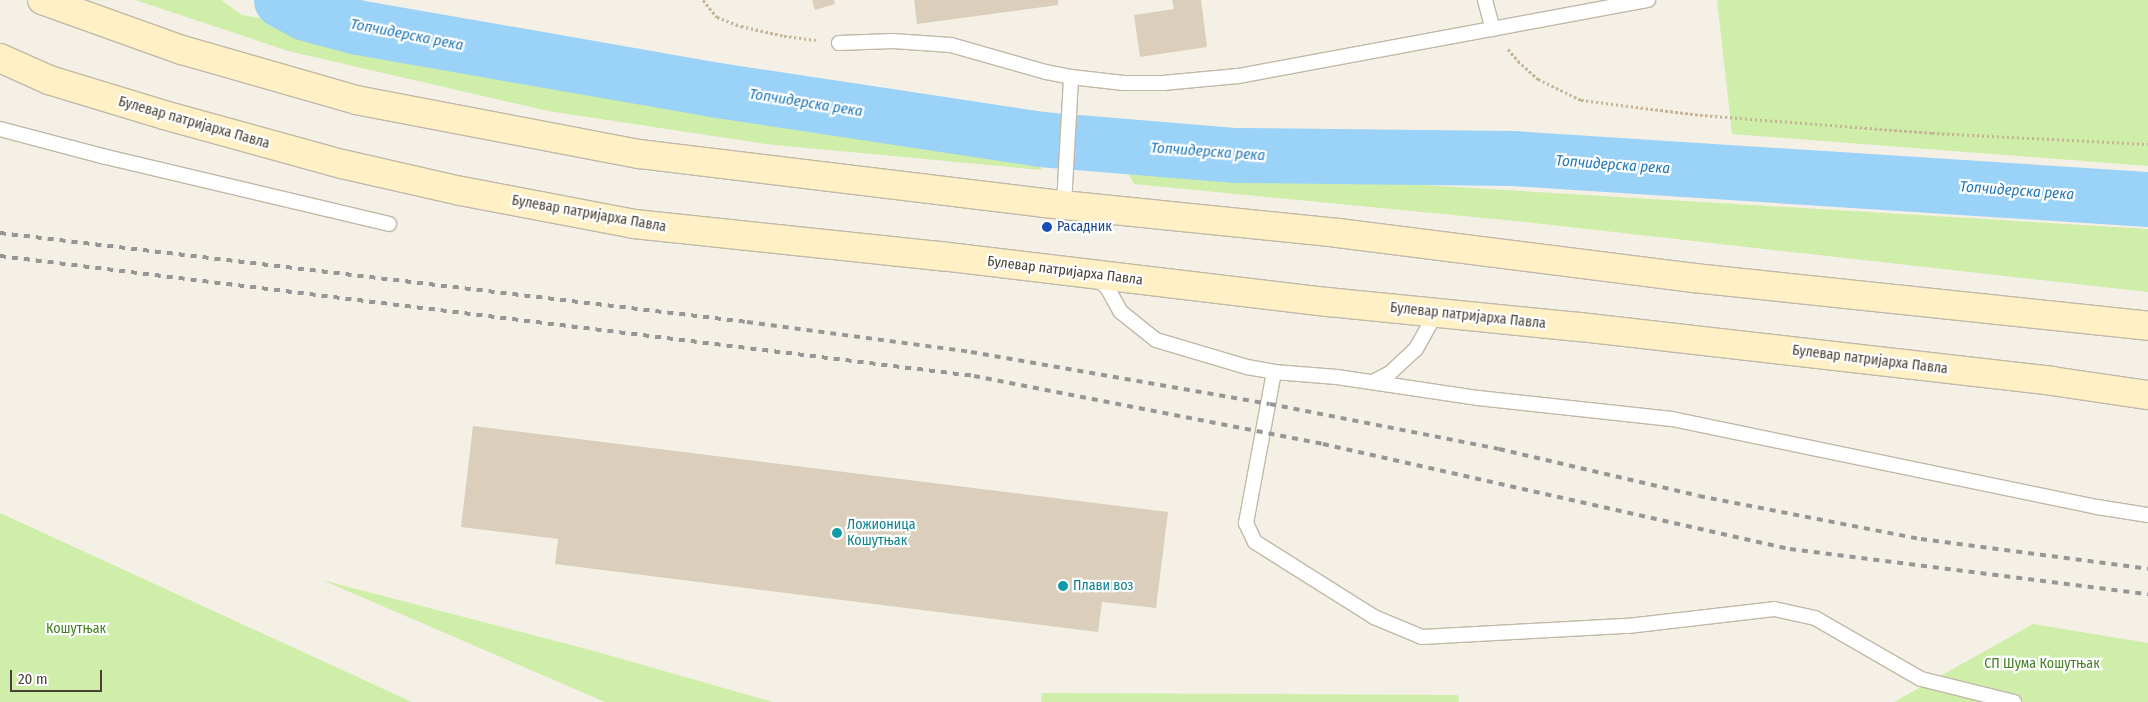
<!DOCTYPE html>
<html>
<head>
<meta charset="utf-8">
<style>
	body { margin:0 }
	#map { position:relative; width:2148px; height:702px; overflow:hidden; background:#f5f0e5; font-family:"Fira Sans Condensed",sans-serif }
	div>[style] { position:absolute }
	.green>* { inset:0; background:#cfeea9 }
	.river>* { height:55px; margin:-27.5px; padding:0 27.5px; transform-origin:27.5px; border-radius:27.5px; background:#9bd2f8 }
	.building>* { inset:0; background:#dbcfbc }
	.path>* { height:3px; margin-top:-1.5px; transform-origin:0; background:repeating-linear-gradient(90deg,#c5b496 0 2.5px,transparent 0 5px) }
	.roads { filter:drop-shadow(1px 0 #c1b8a7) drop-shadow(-1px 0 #c1b8a7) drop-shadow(0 1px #c1b8a7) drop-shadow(0 -1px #c1b8a7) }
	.service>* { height:14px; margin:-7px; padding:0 7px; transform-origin:7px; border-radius:7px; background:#fff }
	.secondary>* { height:28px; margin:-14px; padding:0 14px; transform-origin:14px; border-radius:14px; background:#fff1c5 }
	.rail>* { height:4px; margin-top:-2px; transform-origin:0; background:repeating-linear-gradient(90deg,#969696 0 6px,transparent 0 12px) }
	.dots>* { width:14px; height:14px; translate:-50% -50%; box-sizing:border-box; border:2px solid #fff; border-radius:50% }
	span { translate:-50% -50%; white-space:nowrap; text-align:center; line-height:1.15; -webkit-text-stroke:4.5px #fff; paint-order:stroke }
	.street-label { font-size:14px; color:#484034 }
	.transit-label { font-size:14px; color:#164399 }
	.left { translate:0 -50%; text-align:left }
	.culture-label { font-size:14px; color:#0d838f }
	.park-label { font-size:14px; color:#458021 }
	.water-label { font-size:15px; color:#2078b7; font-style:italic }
	.scale { position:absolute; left:10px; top:670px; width:92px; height:22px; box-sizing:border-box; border:2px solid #484034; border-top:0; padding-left:6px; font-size:15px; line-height:18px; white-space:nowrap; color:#484034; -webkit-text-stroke:4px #fff; paint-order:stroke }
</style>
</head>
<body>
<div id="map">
	<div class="green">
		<div style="clip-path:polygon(135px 0,221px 0,242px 15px,1041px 151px,1041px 170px,765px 144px,548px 111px,288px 51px)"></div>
		<div style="clip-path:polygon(1717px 0,2148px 0,2148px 166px,1732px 134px)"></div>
		<div style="clip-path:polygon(1125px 167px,2148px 229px,2148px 292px,1525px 222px,1134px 184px)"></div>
		<div style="clip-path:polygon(0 513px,412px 702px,0 702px)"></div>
		<div style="clip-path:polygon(322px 580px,594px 651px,773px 702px,605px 702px)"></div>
		<div style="clip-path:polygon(2033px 624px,2148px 643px,2148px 702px,1894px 702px)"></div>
		<div style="clip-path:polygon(1042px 693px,1458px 695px,1459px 702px,1041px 702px)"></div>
	</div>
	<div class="river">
		<div style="left:281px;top:0;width:27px;rotate:28deg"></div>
		<div style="left:305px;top:13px;width:54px;rotate:15.1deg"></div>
		<div style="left:357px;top:27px;width:359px;rotate:9.9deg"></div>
		<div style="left:711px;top:89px;width:333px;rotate:8.6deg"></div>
		<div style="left:1040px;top:139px;width:197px;rotate:4.7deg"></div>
		<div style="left:1236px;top:155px;width:276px;rotate:0.6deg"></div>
		<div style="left:1512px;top:158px;width:637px;rotate:3.69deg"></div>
	</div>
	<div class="building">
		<div style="clip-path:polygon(812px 0,834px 0,835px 4px,815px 10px)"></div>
		<div style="clip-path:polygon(914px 0,1058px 0,1058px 5px,917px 24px)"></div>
		<div style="clip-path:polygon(1172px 0,1201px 0,1207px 47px,1140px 57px,1134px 15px,1174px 9px)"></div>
		<div style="clip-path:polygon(473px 426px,1168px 512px,1156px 608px,1102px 602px,1098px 632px,555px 564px,558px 539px,461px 527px)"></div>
	</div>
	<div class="path">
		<div style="left:703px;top:0;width:22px;rotate:51deg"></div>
		<div style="left:717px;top:17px;width:26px;rotate:21deg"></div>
		<div style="left:741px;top:26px;width:44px;rotate:13.1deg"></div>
		<div style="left:784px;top:36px;width:32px;rotate:7deg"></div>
		<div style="left:1508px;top:49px;width:16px;rotate:50deg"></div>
		<div style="left:1518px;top:61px;width:27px;rotate:42deg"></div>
		<div style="left:1538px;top:79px;width:48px;rotate:26deg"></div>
		<div style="left:1581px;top:100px;width:120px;rotate:7.2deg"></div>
		<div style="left:1700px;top:115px;width:233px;rotate:4.4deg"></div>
		<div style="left:1932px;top:133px;width:216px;rotate:2.9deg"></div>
	</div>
	<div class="roads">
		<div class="service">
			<div style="left:1485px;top:0;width:30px;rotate:75deg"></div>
			<div style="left:839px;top:43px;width:54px;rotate:-2.1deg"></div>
			<div style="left:893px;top:41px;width:58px;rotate:3.9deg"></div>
			<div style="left:951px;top:45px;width:99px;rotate:15.9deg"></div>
			<div style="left:1046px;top:72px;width:25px;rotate:11deg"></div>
			<div style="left:1071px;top:77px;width:53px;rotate:6.5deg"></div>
			<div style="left:1124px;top:83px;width:39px"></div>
			<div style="left:1163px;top:83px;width:75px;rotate:-5.3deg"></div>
			<div style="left:1238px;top:76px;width:417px;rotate:-10.5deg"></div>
			<div style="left:0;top:129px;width:106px;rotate:14.8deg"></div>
			<div style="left:102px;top:156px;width:295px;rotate:13.3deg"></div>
			<div style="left:1064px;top:204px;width:127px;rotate:-86.8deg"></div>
			<div style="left:1096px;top:277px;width:17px;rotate:45deg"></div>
			<div style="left:1108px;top:289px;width:26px;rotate:61deg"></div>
			<div style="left:1121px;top:312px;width:45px;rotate:38.7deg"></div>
			<div style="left:1156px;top:340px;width:95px;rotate:16.5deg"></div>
			<div style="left:1247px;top:367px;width:27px;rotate:10deg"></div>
			<div style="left:1274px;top:372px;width:63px;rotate:4.5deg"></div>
			<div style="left:1337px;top:377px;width:143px;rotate:8.5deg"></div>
			<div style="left:1478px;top:398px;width:195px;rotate:6.2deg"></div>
			<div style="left:1672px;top:419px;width:434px;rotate:11.7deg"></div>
			<div style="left:2097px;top:507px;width:52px;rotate:8.9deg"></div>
			<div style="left:1274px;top:372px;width:154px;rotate:100.5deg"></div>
			<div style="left:1246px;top:523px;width:21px;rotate:65deg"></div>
			<div style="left:1255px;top:542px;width:141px;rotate:32.2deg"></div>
			<div style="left:1374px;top:617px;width:52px;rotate:22.6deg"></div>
			<div style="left:1422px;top:637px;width:206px;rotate:-3.1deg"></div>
			<div style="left:1628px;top:626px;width:147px;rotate:-6.6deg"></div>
			<div style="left:1774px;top:609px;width:42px;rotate:12.4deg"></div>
			<div style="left:1815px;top:618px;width:122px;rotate:29.9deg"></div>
			<div style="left:1921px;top:679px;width:96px;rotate:13.9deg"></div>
			<div style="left:1373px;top:382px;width:19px;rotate:-28deg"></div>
			<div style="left:1390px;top:373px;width:35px;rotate:-43deg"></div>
			<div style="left:1416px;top:349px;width:41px;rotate:-60.9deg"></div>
		</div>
		<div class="secondary">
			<div style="left:42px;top:0;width:149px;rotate:19.7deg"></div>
			<div style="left:182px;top:50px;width:181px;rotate:16deg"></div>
			<div style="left:356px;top:100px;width:289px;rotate:10.8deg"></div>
			<div style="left:640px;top:154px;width:407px;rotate:6.9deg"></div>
			<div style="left:1044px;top:203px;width:296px;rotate:5.8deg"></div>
			<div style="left:1338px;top:233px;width:359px;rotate:7.2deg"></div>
			<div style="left:1694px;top:278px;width:457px;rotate:6deg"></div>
			<div style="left:0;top:58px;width:54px;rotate:24.2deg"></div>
			<div style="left:49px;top:80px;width:120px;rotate:16.9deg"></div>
			<div style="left:164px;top:115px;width:185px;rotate:15.4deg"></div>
			<div style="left:342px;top:164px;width:122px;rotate:12.8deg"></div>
			<div style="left:461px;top:191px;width:176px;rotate:10.8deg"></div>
			<div style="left:634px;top:224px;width:309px;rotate:6deg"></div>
			<div style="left:941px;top:256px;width:390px;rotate:6.8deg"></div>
			<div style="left:1328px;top:302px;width:253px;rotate:5.7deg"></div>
			<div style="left:1580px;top:327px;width:475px;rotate:6.5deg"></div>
			<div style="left:2052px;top:381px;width:97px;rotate:8.3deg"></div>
		</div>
	</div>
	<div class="rail">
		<div style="left:0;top:233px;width:752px;rotate:6.79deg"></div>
		<div style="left:747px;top:322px;width:226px;rotate:7.6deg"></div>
		<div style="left:971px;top:352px;width:303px;rotate:9.9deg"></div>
		<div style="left:1270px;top:404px;width:233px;rotate:11.1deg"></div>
		<div style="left:1499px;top:449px;width:205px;rotate:13.2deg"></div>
		<div style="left:1699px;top:496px;width:226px;rotate:11deg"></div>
		<div style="left:1921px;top:539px;width:229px;rotate:7.5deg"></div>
		<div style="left:0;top:256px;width:981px;rotate:7.02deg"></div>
		<div style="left:974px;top:376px;width:356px;rotate:11deg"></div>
		<div style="left:1323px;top:444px;width:479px;rotate:12.7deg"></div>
		<div style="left:1790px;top:549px;width:361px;rotate:7.2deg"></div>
	</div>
	<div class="dots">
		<div style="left:1047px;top:227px;background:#1a4fb4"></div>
		<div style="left:837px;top:533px;background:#0f9aa8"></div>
		<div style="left:1063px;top:586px;background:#0f9aa8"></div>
	</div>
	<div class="street-label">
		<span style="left:194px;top:123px;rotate:16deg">Булевар патријарха Павла</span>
		<span style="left:589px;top:214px;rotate:10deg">Булевар патријарха Павла</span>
		<span style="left:1065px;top:271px;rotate:7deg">Булевар патријарха Павла</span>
		<span style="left:1468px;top:316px;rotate:6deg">Булевар патријарха Павла</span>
		<span style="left:1870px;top:360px;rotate:7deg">Булевар патријарха Павла</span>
	</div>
	<div class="transit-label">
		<span class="left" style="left:1057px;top:227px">Расадник</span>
	</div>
	<div class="culture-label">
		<span class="left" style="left:847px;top:533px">Ложионица<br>Кошутњак</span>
		<span class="left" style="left:1073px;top:586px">Плави воз</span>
	</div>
	<div class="park-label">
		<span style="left:76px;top:629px">Кошутњак</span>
		<span style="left:2042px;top:664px">СП Шума Кошутњак</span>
	</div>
	<div class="water-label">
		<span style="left:407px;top:35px;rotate:11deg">Топчидерска река</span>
		<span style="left:806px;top:103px;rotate:9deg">Топчидерска река</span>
		<span style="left:1208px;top:152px;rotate:4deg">Топчидерска река</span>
		<span style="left:1613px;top:165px;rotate:4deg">Топчидерска река</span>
		<span style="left:2017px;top:191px;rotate:4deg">Топчидерска река</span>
	</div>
	<div class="scale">20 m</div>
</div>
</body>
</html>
